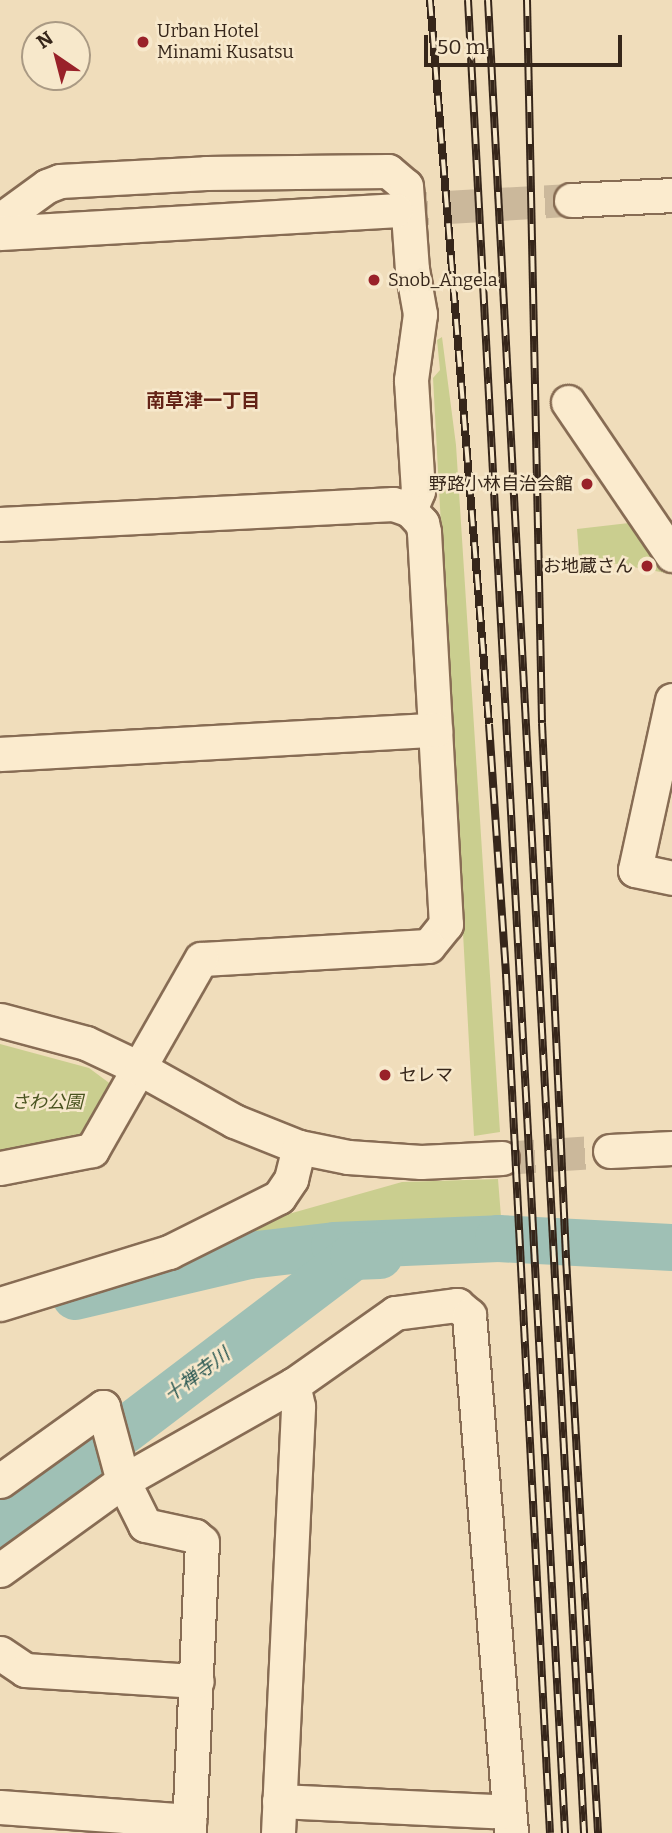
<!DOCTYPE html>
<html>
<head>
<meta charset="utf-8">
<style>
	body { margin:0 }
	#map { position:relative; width:672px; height:1833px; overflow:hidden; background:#f0ddbb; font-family:Bitter,"Noto Sans JP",serif }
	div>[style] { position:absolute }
	.green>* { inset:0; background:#cace8f }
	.river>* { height:47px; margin:-23.5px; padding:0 23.5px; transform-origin:23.5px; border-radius:23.5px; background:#9fc0b5 }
	.minor-tunnel>* { height:33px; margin-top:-16.5px; transform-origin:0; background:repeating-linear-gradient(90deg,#cbb89b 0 33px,transparent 0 50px) }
	.roads { filter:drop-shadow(2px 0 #876c54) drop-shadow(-2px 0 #876c54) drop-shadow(0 2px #876c54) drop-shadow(0 -2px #876c54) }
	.minor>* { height:33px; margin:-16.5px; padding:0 16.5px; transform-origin:16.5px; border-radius:16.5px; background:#fbebce }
	.rail>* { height:8px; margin-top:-4px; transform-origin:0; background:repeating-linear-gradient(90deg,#f7e8cb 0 16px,#36261a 0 32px); box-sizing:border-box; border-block:2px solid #36261a }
	.dots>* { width:19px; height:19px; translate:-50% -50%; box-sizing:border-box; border:4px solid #f7e8cb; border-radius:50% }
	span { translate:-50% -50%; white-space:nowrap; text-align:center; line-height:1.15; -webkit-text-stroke:5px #f7e8cb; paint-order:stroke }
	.poi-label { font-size:18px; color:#36261a }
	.left { translate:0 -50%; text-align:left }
	.right { translate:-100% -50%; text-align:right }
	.park-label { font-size:18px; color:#49531f; font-style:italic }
	.neighbourhood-label { font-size:19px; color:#642317; font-weight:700 }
	.water-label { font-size:19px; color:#285651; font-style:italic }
	.north { position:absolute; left:21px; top:21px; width:70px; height:70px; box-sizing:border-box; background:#f7e8cb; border:2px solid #aa9a84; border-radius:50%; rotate:325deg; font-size:19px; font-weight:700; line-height:28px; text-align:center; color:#36261a }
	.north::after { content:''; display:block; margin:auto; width:24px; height:32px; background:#992129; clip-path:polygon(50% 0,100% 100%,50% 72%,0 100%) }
	.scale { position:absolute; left:424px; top:35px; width:198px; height:32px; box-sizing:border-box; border:4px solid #36261a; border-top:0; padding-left:9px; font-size:21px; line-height:24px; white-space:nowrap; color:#36261a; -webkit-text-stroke:5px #f7e8cb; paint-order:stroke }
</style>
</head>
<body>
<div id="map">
	<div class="green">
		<div style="clip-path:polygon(442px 337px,456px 445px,500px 1132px,474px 1136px,433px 378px,440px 370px,437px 340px)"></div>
		<div style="clip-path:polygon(629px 523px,666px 573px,579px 557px,577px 529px)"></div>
		<div style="clip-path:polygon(0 1044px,89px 1068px,112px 1085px,96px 1126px,69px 1143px,0 1156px)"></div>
		<div style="clip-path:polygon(498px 1179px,501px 1217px,284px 1229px,229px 1239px,228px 1231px,402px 1182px)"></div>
	</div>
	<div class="river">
		<div style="left:75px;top:1296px;width:178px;rotate:-13.3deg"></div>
		<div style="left:248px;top:1255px;width:87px;rotate:-6.6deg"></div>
		<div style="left:334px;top:1245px;width:164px;rotate:-2.4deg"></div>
		<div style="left:498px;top:1238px;width:174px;rotate:3deg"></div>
		<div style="left:0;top:1524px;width:443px;rotate:-37.2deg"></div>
		<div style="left:353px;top:1256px;width:26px;rotate:-2deg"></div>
	</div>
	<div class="minor-tunnel">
		<div style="left:395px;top:210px;width:176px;rotate:-3.3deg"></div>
		<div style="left:502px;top:1158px;width:108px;rotate:-3.7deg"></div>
	</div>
	<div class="roads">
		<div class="minor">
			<div style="left:571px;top:200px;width:101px;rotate:-2.8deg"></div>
			<div style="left:0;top:220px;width:58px;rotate:-35.9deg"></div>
			<div style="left:47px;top:186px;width:14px;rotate:-21deg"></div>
			<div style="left:60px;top:181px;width:146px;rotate:-3.1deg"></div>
			<div style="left:206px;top:173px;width:182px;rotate:-0.6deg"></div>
			<div style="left:388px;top:171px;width:23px;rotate:40deg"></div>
			<div style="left:406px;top:186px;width:83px;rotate:85.9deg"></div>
			<div style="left:412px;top:269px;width:46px;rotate:79.9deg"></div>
			<div style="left:420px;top:314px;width:67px;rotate:97.8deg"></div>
			<div style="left:411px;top:380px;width:111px;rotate:86.4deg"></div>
			<div style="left:418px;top:491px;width:21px;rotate:113deg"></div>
			<div style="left:0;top:233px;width:396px;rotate:-3.3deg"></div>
			<div style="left:568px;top:402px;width:185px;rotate:55.8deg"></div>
			<div style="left:0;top:524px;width:394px;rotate:-2.9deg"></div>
			<div style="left:393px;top:504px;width:18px;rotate:19deg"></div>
			<div style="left:410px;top:510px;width:18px;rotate:47deg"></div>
			<div style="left:422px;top:523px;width:9px;rotate:77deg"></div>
			<div style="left:424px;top:532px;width:393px;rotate:86.8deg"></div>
			<div style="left:446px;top:924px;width:28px;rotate:129deg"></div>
			<div style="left:428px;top:946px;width:227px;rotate:176.7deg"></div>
			<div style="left:201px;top:959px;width:220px;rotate:119.7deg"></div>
			<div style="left:92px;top:1150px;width:94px;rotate:168.9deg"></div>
			<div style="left:672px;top:700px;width:174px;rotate:102.3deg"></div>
			<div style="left:635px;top:870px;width:38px;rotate:12deg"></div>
			<div style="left:0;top:754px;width:436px;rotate:-3.2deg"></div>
			<div style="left:0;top:1020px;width:89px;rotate:15deg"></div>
			<div style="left:86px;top:1043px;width:61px;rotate:25.3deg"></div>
			<div style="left:141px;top:1069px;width:107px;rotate:29.2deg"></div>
			<div style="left:234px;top:1121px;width:70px;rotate:21.8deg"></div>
			<div style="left:299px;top:1147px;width:50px;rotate:11.5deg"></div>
			<div style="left:348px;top:1157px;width:73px;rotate:3.9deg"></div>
			<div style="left:421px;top:1162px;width:81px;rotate:-2.8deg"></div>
			<div style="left:610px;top:1151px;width:62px;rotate:-2.8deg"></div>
			<div style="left:0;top:1304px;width:177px;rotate:-17.1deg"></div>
			<div style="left:169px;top:1252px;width:123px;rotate:-26.6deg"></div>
			<div style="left:279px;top:1197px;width:22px;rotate:-56deg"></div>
			<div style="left:291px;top:1179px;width:33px;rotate:-76deg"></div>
			<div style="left:0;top:1481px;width:127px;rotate:-35.7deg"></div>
			<div style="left:103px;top:1407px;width:77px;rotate:74.9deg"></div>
			<div style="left:123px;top:1481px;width:49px;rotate:63.4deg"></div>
			<div style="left:145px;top:1525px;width:51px;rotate:12.4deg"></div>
			<div style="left:195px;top:1536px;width:9px;rotate:41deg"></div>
			<div style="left:202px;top:1542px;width:291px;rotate:92.6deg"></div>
			<div style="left:0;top:1570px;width:152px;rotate:-35.9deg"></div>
			<div style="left:123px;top:1481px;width:195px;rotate:-29.5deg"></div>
			<div style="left:293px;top:1385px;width:125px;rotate:-35.2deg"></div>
			<div style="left:395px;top:1313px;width:63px;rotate:-7.4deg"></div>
			<div style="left:457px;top:1305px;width:16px;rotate:40deg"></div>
			<div style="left:469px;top:1315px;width:520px;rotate:85.36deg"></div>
			<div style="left:0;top:1653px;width:30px;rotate:34deg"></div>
			<div style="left:25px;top:1670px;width:172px;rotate:3.7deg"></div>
			<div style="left:279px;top:1801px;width:230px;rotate:2.7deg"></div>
			<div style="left:0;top:1807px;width:190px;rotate:4.2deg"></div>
			<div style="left:278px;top:1833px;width:427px;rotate:-87.3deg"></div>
			<div style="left:298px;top:1406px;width:22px;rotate:-103deg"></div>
		</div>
	</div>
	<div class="rail">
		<div style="left:430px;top:0;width:726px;rotate:85.34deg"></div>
		<div style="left:489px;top:724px;width:251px;rotate:86.1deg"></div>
		<div style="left:506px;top:974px;width:860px;rotate:87.07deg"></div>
		<div style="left:468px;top:0;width:1836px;rotate:86.97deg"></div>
		<div style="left:488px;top:0;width:1836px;rotate:87deg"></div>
		<div style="left:527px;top:0;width:723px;rotate:88.81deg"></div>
		<div style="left:542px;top:723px;width:536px;rotate:87.43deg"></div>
		<div style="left:566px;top:1258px;width:576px;rotate:86.81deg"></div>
	</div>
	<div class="dots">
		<div style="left:143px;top:42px;background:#992129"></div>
		<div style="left:374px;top:280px;background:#992129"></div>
		<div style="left:587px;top:484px;background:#992129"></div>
		<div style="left:647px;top:566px;background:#992129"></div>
		<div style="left:385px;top:1075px;background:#992129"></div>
	</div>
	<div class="poi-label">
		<span class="left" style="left:157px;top:42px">Urban Hotel<br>Minami Kusatsu</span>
		<span class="left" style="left:388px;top:280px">Snob_Angela</span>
		<span class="right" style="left:573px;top:484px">野路小林自治会館</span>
		<span class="right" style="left:633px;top:566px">お地蔵さん</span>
		<span class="left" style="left:399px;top:1075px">セレマ</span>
	</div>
	<div class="park-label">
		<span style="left:47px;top:1102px">さわ公園</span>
	</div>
	<div class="neighbourhood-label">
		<span style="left:203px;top:401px">南草津一丁目</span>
	</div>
	<div class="water-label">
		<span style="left:197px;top:1375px;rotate:-37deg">十禅寺川</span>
	</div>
	<div class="north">N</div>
	<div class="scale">50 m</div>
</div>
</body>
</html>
